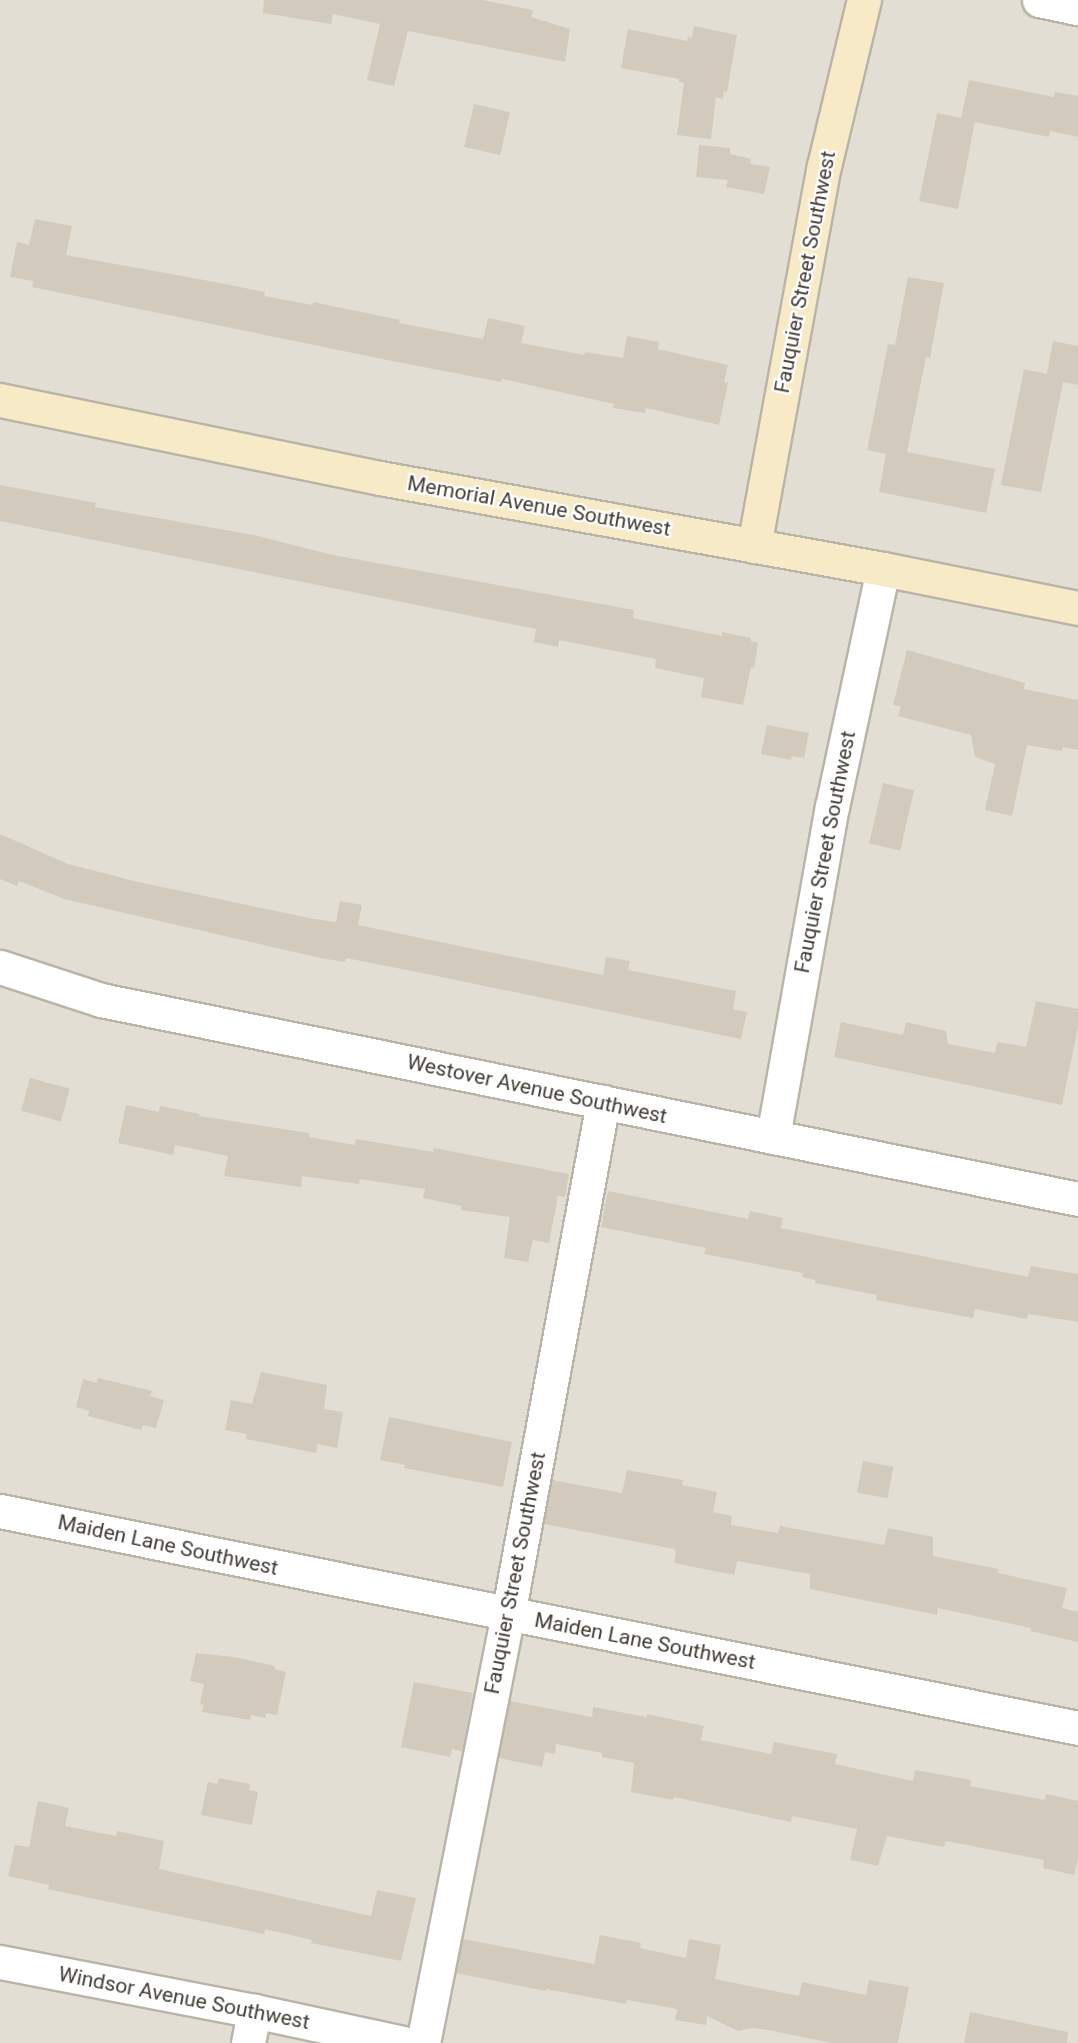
<!DOCTYPE html>
<html>
<head>
<meta charset="utf-8">
<style>
	body { margin:0 }
	#map { position:relative; width:1078px; height:2043px; overflow:hidden; background:#f0ece5; font-family:Roboto,sans-serif }
	div>[style] { position:absolute }
	.residential>* { inset:0; background:#e3ded3; transform-origin:0 0 }
	.building>* { inset:0; background:#d3cabe; transform-origin:0 0 }
	.roads { filter:drop-shadow(2px 0 #bab3a8) drop-shadow(-2px 0 #bab3a8) drop-shadow(0 2px #bab3a8) drop-shadow(0 -2px #bab3a8) }
	.street>* { height:33px; margin:-16.5px; padding:0 16.5px; transform-origin:16.5px; border-radius:16.5px; background:#fff }
	.secondary>* { height:33px; margin:-16.5px; padding:0 16.5px; transform-origin:16.5px; border-radius:16.5px; background:#f7eac7 }
	span { translate:-50% -50%; white-space:nowrap; text-align:center; line-height:1.15; -webkit-text-stroke:4.5px #fff; paint-order:stroke }
	.street-label { font-size:21px; color:#413c35 }
</style>
</head>
<body>
<div id="map">
	<div class="residential">
		<div style="left:0;top:0;width:1078px;height:2043px"></div>
	</div>
	<div class="building">
		<div style="clip-path:polygon(264px 0,483px 0,533px 10px,531px 17px,570px 29px,565px 62px,408px 31px,394px 86px,367px 80px,380px 24px,333px 14px,331px 24px,263px 13px)"></div>
		<div style="clip-path:polygon(694px 26px,737px 35px,727px 92px,724px 91px,723px 99px,716px 97px,711px 139px,677px 135px,684px 83px,679px 82px,679px 79px,621px 68px,628px 29px,687px 41px,688px 37px,692px 38px)"></div>
		<div style="clip-path:polygon(969px 80px,1054px 97px,1055px 92px,1078px 96px,1078px 137px,1050px 131px,1049px 137px,975px 122px,958px 209px,919px 201px,937px 113px,961px 118px)"></div>
		<div style="left:474px;top:104px;width:37px;height:44px;rotate:13deg"></div>
		<div style="clip-path:polygon(699px 145px,730px 148px,730px 154px,751px 159px,750px 164px,770px 167px,764px 194px,726px 187px,728px 180px,696px 177px)"></div>
		<div style="clip-path:polygon(35px 219px,72px 226px,66px 255px,215px 282px,265px 292px,264px 296px,313px 305px,313px 302px,400px 320px,399px 323px,483px 339px,488px 318px,525px 326px,521px 343px,584px 355px,585px 352px,623px 358px,627px 336px,659px 342px,658px 349px,728px 365px,724px 382px,728px 383px,719px 425px,646px 408px,645px 413px,613px 408px,614px 404px,502px 379px,501px 382px,392px 361px,32px 287px,33px 281px,10px 277px,17px 242px,29px 245px)"></div>
		<div style="clip-path:polygon(908px 277px,944px 283px,930px 358px,926px 357px,907px 452px,995px 469px,986px 513px,879px 492px,886px 454px,867px 450px,888px 344px,895px 345px)"></div>
		<div style="clip-path:polygon(1053px 341px,1078px 346px,1078px 385px,1063px 382px,1041px 492px,1001px 485px,1024px 369px,1047px 374px)"></div>
		<div style="clip-path:polygon(0 485px,96px 503px,95px 507px,254px 535px,333px 555px,634px 610px,633px 618px,722px 636px,722px 632px,751px 638px,751px 641px,758px 643px,754px 668px,751px 667px,743px 705px,701px 697px,704px 678px,655px 668px,656px 659px,559px 640px,558px 647px,534px 642px,536px 629px,0 521px)"></div>
		<div style="clip-path:polygon(907px 650px,1025px 683px,1024px 689px,1078px 700px,1078px 750px,1063px 747px,1062px 751px,1027px 745px,1012px 816px,985px 810px,995px 764px,975px 757px,971px 735px,898px 716px,901px 706px,893px 705px)"></div>
		<div style="clip-path:polygon(767px 725px,809px 733px,804px 758px,792px 756px,791px 760px,761px 754px)"></div>
		<div style="left:883px;top:783px;width:32px;height:62px;rotate:13deg"></div>
		<div style="clip-path:polygon(0 834px,68px 864px,138px 882px,314px 919px,336px 922px,340px 901px,362px 905px,358px 925px,474px 949px,603px 975px,606px 957px,630px 961px,628px 970px,736px 991px,733px 1009px,747px 1012px,741px 1039px,427px 974px,346px 958px,345px 962px,320px 958px,64px 899px,19px 881px,17px 886px,0 879px)"></div>
		<div style="clip-path:polygon(1036px 1001px,1078px 1009px,1078px 1027px,1062px 1105px,834px 1057px,841px 1022px,903px 1035px,906px 1022px,946px 1031px,948px 1044px,995px 1053px,997px 1042px,1026px 1047px)"></div>
		<div style="left:30px;top:1078px;width:41px;height:34px;rotate:15deg"></div>
		<div style="clip-path:polygon(126px 1105px,159px 1112px,160px 1106px,200px 1114px,199px 1116px,309px 1133px,309px 1137px,355px 1145px,356px 1139px,433px 1152px,434px 1148px,569px 1174px,565px 1197px,558px 1196px,549px 1243px,533px 1240px,528px 1262px,504px 1258px,510px 1217px,461px 1210px,461px 1206px,423px 1198px,425px 1189px,360px 1179px,359px 1184px,302px 1176px,301px 1187px,224px 1176px,228px 1156px,175px 1145px,173px 1155px,118px 1143px)"></div>
		<div style="clip-path:polygon(608px 1191px,748px 1219px,750px 1211px,783px 1218px,781px 1228px,1028px 1277px,1031px 1266px,1078px 1274px,1078px 1322px,1028px 1314px,1027px 1319px,975px 1309px,973px 1318px,876px 1300px,877px 1295px,815px 1283px,815px 1280px,802px 1277px,803px 1273px,704px 1254px,706px 1248px,601px 1227px)"></div>
		<div style="clip-path:polygon(261px 1372px,327px 1385px,324px 1409px,343px 1412px,337px 1448px,318px 1444px,316px 1453px,246px 1439px,247px 1434px,225px 1430px,231px 1400px,252px 1404px)"></div>
		<div style="clip-path:polygon(98px 1378px,152px 1391px,150px 1396px,164px 1400px,156px 1428px,143px 1425px,141px 1430px,88px 1416px,89px 1411px,76px 1407px,83px 1379px,97px 1383px)"></div>
		<div style="clip-path:polygon(389px 1417px,512px 1442px,503px 1487px,404px 1468px,405px 1465px,380px 1460px)"></div>
		<div style="left:863px;top:1461px;width:31px;height:32px;rotate:11deg"></div>
		<div style="clip-path:polygon(627px 1470px,683px 1480px,682px 1485px,717px 1492px,713px 1512px,732px 1516px,731px 1525px,778px 1533px,780px 1526px,884px 1545px,888px 1528px,933px 1537px,933px 1556px,999px 1569px,998px 1573px,1067px 1588px,1062px 1608px,1078px 1612px,1078px 1642px,1030px 1631px,1031px 1628px,938px 1608px,937px 1615px,810px 1589px,810px 1574px,737px 1561px,734px 1575px,674px 1563px,676px 1551px,674px 1549px,544px 1524px,552px 1480px,622px 1493px)"></div>
		<div style="clip-path:polygon(196px 1653px,234px 1657px,275px 1666px,275px 1669px,286px 1672px,277px 1715px,266px 1713px,265px 1718px,251px 1715px,250px 1720px,202px 1712px,204px 1705px,200px 1704px,204px 1684px,190px 1681px)"></div>
		<div style="clip-path:polygon(414px 1682px,473px 1693px,462px 1751px,452px 1749px,450px 1757px,401px 1747px)"></div>
		<div style="clip-path:polygon(510px 1701px,592px 1717px,593px 1707px,647px 1717px,647px 1714px,704px 1726px,701px 1740px,771px 1754px,774px 1742px,837px 1754px,835px 1764px,913px 1781px,915px 1770px,971px 1780px,970px 1786px,1045px 1800px,1046px 1794px,1078px 1801px,1078px 1858px,1074px 1875px,1043px 1868px,1044px 1860px,946px 1841px,944px 1847px,887px 1836px,878px 1866px,850px 1860px,857px 1829px,792px 1816px,791px 1822px,674px 1797px,673px 1800px,631px 1792px,634px 1763px,602px 1757px,602px 1753px,556px 1744px,555px 1754px,545px 1752px,542px 1767px,499px 1758px)"></div>
		<div style="clip-path:polygon(219px 1778px,250px 1784px,249px 1790px,258px 1792px,252px 1825px,201px 1815px,208px 1782px,217px 1784px)"></div>
		<div style="clip-path:polygon(38px 1801px,69px 1808px,65px 1826px,116px 1836px,117px 1831px,164px 1841px,159px 1869px,371px 1916px,377px 1890px,416px 1898px,401px 1961px,311px 1943px,312px 1940px,265px 1929px,264px 1934px,95px 1899px,48px 1889px,49px 1885px,8px 1876px,15px 1845px,29px 1847px)"></div>
		<div style="clip-path:polygon(600px 1935px,641px 1943px,640px 1948px,686px 1958px,689px 1939px,721px 1945px,715px 1979px,799px 1996px,802px 1982px,866px 1995px,869px 1980px,909px 1987px,898px 2043px,832px 2043px,768px 2030px,751px 2028px,738px 2031px,707px 2016px,706px 2025px,675px 2020px,677px 2009px,627px 2000px,626px 2004px,546px 1989px,545px 1991px,456px 1973px,463px 1939px,594px 1964px)"></div>
		<div style="clip-path:polygon(970px 2012px,1068px 2032px,1067px 2043px,964px 2043px)"></div>
	</div>
	<div class="roads">
		<div class="street">
			<div style="left:1039px;top:0;width:40px;rotate:12deg"></div>
			<div style="left:0;top:967px;width:106px;rotate:18.1deg"></div>
			<div style="left:101px;top:1000px;width:997px;rotate:11.51deg"></div>
			<div style="left:773px;top:1137px;width:335px;rotate:-79.9deg"></div>
			<div style="left:832px;top:807px;width:243px;rotate:-77.9deg"></div>
			<div style="left:0;top:1511px;width:1100px;rotate:11.38deg"></div>
			<div style="left:0;top:1962px;width:259px;rotate:10.9deg"></div>
			<div style="left:254px;top:2011px;width:152px;rotate:12.1deg"></div>
			<div style="left:248px;top:2043px;width:33px;rotate:-79deg"></div>
			<div style="left:423px;top:2043px;width:436px;rotate:-78.8deg"></div>
			<div style="left:508px;top:1615px;width:522px;rotate:-79.51deg"></div>
		</div>
		<div class="secondary">
			<div style="left:0;top:400px;width:388px;rotate:11.6deg"></div>
			<div style="left:380px;top:478px;width:511px;rotate:10.25deg"></div>
			<div style="left:883px;top:569px;width:199px;rotate:11.3deg"></div>
			<div style="left:754px;top:546px;width:386px;rotate:-79.6deg"></div>
			<div style="left:824px;top:166px;width:171px;rotate:-76.5deg"></div>
		</div>
	</div>
	<div class="street-label">
		<span style="left:805px;top:272px;rotate:-79deg">Fauquier Street Southwest</span>
		<span style="left:539px;top:506px;rotate:10deg">Memorial Avenue Southwest</span>
		<span style="left:825px;top:852px;rotate:-79deg">Fauquier Street Southwest</span>
		<span style="left:537px;top:1089px;rotate:12deg">Westover Avenue Southwest</span>
		<span style="left:168px;top:1545px;rotate:12deg">Maiden Lane Southwest</span>
		<span style="left:515px;top:1573px;rotate:-79deg">Fauquier Street Southwest</span>
		<span style="left:645px;top:1641px;rotate:11deg">Maiden Lane Southwest</span>
		<span style="left:184px;top:1998px;rotate:11deg">Windsor Avenue Southwest</span>
	</div>
</div>
</body>
</html>
